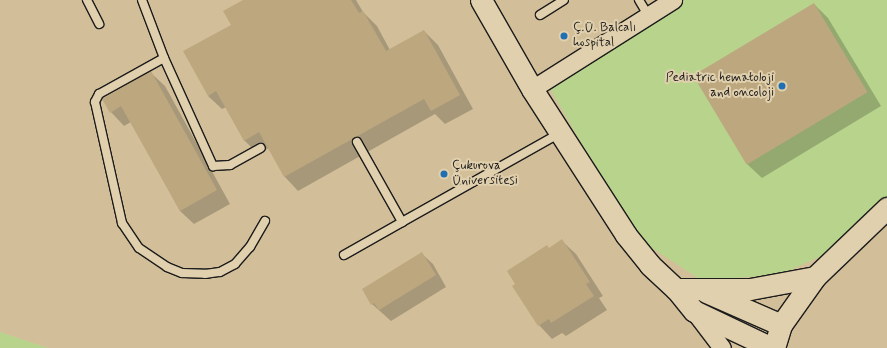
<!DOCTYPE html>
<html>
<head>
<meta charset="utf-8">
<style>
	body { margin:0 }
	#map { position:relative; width:887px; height:348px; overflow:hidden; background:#e1cea8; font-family:Mynerve,sans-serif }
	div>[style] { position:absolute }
	.built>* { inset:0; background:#d2bf99; transform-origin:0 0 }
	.green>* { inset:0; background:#b8d48c }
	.shadow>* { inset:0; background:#0003 }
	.building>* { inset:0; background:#bca77f; transform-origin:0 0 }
	.roads { filter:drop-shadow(1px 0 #1c1c1c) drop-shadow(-1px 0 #1c1c1c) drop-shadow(0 1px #1c1c1c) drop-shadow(0 -1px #1c1c1c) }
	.service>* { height:8px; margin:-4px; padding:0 4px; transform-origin:4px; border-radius:4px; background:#e1d0ad }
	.minor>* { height:17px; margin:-8.5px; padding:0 8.5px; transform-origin:8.5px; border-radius:8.5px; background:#e1d0ad }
	.tertiary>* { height:21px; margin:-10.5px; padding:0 10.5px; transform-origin:10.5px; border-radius:10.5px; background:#e1d0ad }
	.dots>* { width:11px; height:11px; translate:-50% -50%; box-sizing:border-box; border:2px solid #e1d0ad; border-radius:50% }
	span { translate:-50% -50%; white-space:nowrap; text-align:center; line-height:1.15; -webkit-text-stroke:4px #e1d0ad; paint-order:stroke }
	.poi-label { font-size:13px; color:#1c1c1c }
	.left { translate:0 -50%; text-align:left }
	.right { translate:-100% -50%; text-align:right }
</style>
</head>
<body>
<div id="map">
	<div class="built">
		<div style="left:0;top:0;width:887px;height:348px"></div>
	</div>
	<div class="green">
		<div style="clip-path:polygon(679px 0,887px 0,887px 205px,846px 245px,779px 275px,701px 280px,635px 237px,547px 83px)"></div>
		<div style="clip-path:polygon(0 332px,48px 348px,0 348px)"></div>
	</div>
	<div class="shadow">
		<div style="clip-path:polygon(245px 0,356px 0,363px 12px,377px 26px,390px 50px,424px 31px,438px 45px,473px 109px,445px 124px,435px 114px,298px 191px,285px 177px,269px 148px,258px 154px,244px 140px,226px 107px,222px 109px,208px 96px,232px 25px)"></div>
		<div style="clip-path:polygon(814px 4px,828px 18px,881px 106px,762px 178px,748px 165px,694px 76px)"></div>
		<div style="clip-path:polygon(151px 73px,165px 86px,230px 204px,194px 224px,180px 211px,131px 122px,124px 126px,111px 112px)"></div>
		<div style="clip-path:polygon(562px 241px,576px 254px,603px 296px,599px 298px,607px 310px,566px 336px,562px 333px,552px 339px,539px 325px,550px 249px)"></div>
		<div style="clip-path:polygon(421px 253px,433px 264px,446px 287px,391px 321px,372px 304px)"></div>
	</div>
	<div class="building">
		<div style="clip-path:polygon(243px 0,351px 0,359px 13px,363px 11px,386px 51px,424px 30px,460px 95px,431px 111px,424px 99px,284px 177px,259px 132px,244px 141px,216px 91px,208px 96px,183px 51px,231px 25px,223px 11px)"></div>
		<div style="left:814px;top:3px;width:104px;height:141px;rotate:59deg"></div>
		<div style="clip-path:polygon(151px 71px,217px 190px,180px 211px,121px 106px,110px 113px,102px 99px)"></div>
		<div style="clip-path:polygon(562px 239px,590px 282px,586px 284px,594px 296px,551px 323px,549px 319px,538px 326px,512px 286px,515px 284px,507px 271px,547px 245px,549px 248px)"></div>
		<div style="clip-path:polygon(422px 252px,436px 275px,379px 310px,374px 303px,371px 305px,362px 289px)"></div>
	</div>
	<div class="roads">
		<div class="service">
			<div style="left:87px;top:0;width:27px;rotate:63deg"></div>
			<div style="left:142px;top:0;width:62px;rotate:69.2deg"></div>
			<div style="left:164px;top:58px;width:119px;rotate:65.6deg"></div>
			<div style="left:213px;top:166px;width:17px;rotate:-3deg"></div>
			<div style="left:230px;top:165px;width:35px;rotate:-29deg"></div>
			<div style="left:639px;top:0;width:17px;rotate:59deg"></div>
			<div style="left:540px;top:15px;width:28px;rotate:-32deg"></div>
			<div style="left:164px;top:58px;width:74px;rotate:151deg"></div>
			<div style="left:99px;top:94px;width:9px;rotate:117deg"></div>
			<div style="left:95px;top:102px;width:124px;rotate:77.4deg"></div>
			<div style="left:122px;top:223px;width:30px;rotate:56deg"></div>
			<div style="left:139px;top:248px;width:34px;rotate:34deg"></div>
			<div style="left:167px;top:267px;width:16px;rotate:22deg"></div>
			<div style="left:182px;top:273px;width:23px;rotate:2deg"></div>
			<div style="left:205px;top:274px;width:15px;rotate:-8deg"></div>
			<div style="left:220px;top:272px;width:17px;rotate:-28deg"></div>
			<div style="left:235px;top:264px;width:23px;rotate:-49deg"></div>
			<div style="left:250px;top:247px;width:30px;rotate:-60deg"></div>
			<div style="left:357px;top:142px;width:92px;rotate:60.6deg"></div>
			<div style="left:402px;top:222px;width:181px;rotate:-29.4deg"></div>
			<div style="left:344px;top:255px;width:67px;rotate:-29.6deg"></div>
		</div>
		<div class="minor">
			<div style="left:532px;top:89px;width:167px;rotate:-32.3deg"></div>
			<div style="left:694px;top:311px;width:46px;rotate:52.9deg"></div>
		</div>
		<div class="tertiary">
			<div style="left:481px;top:0;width:103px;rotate:60.2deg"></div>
			<div style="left:532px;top:89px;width:174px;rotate:57.2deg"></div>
			<div style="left:626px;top:235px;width:38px;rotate:51deg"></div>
			<div style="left:650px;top:265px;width:35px;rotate:43deg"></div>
			<div style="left:676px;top:289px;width:28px;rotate:51deg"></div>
			<div style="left:694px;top:311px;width:86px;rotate:25.4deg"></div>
			<div style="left:676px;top:289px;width:74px"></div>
			<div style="left:750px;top:289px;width:66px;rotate:-10.5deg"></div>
			<div style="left:706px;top:292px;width:82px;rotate:23.7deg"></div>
			<div style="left:774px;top:348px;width:24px;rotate:-73deg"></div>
			<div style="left:781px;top:325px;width:59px;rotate:-54.7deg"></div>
			<div style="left:815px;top:277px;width:100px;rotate:-43.8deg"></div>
		</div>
	</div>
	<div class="dots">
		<div style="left:564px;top:36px;background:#1f6fb2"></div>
		<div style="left:782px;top:86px;background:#1f6fb2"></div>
		<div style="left:444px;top:174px;background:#1f6fb2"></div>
	</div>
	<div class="poi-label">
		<span class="left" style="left:573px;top:36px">Ç.Ü. Balcalı<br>hospital</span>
		<span class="right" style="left:774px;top:86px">Pediatric hematoloji<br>and oncoloji</span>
		<span class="left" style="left:452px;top:174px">Çukurova<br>Üniversitesi</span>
	</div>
</div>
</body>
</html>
